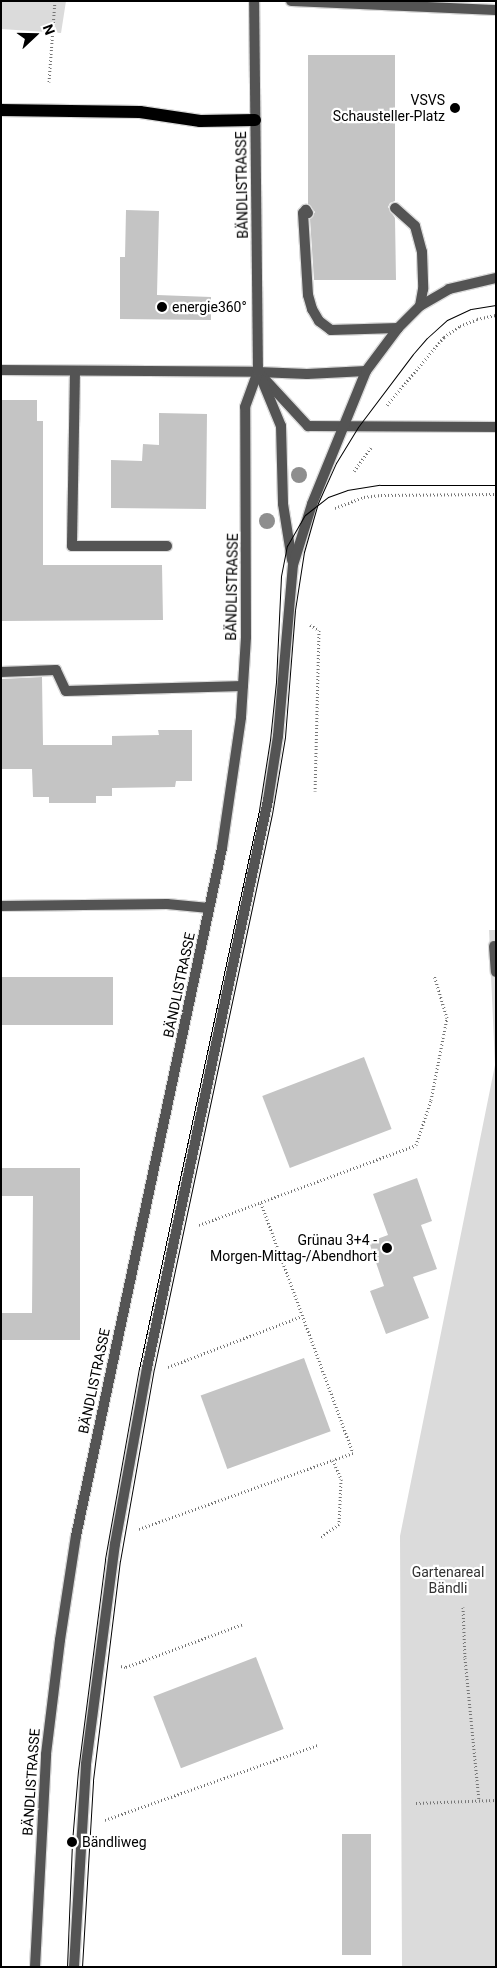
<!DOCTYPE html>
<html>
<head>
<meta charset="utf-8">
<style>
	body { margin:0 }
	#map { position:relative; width:497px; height:1968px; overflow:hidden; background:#fff; font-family:Roboto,sans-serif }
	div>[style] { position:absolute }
	.green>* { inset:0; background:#dbdbdb }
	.building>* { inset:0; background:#c4c4c4; transform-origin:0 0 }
	.path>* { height:3px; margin-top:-1.5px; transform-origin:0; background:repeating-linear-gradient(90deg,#767676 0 1px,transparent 0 3.5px) }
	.roads { filter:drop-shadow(1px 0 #dbdbdb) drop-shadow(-1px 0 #dbdbdb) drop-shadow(0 1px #dbdbdb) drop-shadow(0 -1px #dbdbdb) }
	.service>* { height:10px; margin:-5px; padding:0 5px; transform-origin:5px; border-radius:5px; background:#545454 }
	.minor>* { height:10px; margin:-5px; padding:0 5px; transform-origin:5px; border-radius:5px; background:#545454 }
	.tertiary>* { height:10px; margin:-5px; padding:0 5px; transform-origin:5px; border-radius:5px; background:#545454 }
	.primary>* { height:12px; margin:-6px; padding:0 6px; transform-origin:6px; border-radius:6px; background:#000 }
	.tram>* { height:1px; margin:-0.5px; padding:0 0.5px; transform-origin:0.5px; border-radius:0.5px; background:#000 }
	.trees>* { width:16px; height:16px; margin:-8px; border-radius:50%; background:#8e8e8e }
	.dots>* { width:14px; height:14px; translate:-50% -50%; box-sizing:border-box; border:2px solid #fff; border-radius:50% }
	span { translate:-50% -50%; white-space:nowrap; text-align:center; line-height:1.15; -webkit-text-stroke:4.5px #fff; paint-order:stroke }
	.poi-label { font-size:14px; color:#000 }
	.right { translate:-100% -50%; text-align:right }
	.left { translate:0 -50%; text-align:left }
	.street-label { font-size:14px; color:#000 }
	.park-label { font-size:14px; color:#323232 }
	.frame { position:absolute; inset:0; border:2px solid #000; pointer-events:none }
	.north { position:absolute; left:10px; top:10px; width:50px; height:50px; -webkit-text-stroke:4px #fff; paint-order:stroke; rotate:69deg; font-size:14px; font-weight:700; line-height:20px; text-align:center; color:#000 }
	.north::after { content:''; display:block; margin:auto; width:18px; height:22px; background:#000; clip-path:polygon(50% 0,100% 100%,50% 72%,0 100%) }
</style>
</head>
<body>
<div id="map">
	<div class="green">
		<div style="clip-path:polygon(1px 1px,66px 1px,61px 33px,1px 29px)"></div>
		<div style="clip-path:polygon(489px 930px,496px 930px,496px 1967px,402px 1967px,400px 1536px,495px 1065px)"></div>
	</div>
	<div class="building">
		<div style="clip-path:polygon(308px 55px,395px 55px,395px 201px,390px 203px,388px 207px,395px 218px,396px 280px,314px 280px,310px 219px,315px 212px,308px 204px)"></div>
		<div style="clip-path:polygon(126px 210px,159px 211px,157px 295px,211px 297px,211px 320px,120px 319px,120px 257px,125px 257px)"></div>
		<div style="clip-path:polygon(1px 400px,37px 400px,37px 421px,43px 421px,43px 565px,162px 565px,163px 620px,1px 621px)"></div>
		<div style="clip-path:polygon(159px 413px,207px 414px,206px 509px,111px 508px,111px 460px,142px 461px,143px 444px,159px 445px)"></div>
		<div style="clip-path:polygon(42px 677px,43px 745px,112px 745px,112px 736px,159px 735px,158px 730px,192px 730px,192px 781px,176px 781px,175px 787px,112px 788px,112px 796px,96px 796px,96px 803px,49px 803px,49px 797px,33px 797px,32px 769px,1px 769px,1px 679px)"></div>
		<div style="left:1px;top:977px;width:112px;height:48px"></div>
		<div style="left:364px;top:1057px;width:77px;height:109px;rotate:69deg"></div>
		<div style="clip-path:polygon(1px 1168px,80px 1168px,80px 1340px,1px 1340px,1px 1313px,32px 1313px,33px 1196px,1px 1196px)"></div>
		<div style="clip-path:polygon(417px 1178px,432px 1221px,421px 1225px,437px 1269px,413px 1277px,429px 1318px,386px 1334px,370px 1291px,384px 1286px,369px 1242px,388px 1235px,373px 1194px)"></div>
		<div style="left:304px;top:1358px;width:78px;height:110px;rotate:70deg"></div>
		<div style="left:256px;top:1657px;width:77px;height:110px;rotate:69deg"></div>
		<div style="left:342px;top:1834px;width:29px;height:121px"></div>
	</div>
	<div class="path">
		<div style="left:49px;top:82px;width:81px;rotate:-85.8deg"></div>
		<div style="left:387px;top:405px;width:89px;rotate:-50deg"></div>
		<div style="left:444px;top:337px;width:19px;rotate:-35deg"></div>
		<div style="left:460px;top:326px;width:18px;rotate:-22deg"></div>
		<div style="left:477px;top:319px;width:19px;rotate:-12deg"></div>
		<div style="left:354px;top:471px;width:29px;rotate:-54deg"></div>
		<div style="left:335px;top:508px;width:31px;rotate:-21deg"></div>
		<div style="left:364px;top:497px;width:17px;rotate:-7deg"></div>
		<div style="left:381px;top:495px;width:115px;rotate:-0.5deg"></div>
		<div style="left:310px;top:625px;width:10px;rotate:29deg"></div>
		<div style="left:319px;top:630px;width:161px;rotate:91.4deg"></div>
		<div style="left:261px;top:1203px;width:266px;rotate:69.8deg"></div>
		<div style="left:353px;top:1453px;width:21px;rotate:161deg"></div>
		<div style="left:333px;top:1460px;width:21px;rotate:67deg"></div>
		<div style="left:341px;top:1479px;width:45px;rotate:92.5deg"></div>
		<div style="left:339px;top:1524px;width:24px;rotate:144deg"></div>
		<div style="left:199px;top:1225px;width:231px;rotate:-20.2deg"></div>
		<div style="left:416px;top:1145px;width:47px;rotate:-71.6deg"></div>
		<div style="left:431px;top:1100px;width:84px;rotate:-79deg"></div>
		<div style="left:447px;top:1018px;width:45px;rotate:-106.8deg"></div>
		<div style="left:168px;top:1367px;width:143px;rotate:-20.8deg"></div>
		<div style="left:139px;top:1529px;width:206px;rotate:-19.6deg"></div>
		<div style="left:463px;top:1607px;width:51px;rotate:87.8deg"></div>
		<div style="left:465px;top:1658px;width:143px;rotate:84.4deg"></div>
		<div style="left:121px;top:1666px;width:5px;rotate:11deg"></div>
		<div style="left:126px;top:1667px;width:125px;rotate:-20.2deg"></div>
		<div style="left:416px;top:1803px;width:80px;rotate:-2.1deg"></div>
		<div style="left:105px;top:1820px;width:226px;rotate:-19.4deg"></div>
	</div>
	<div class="roads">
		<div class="service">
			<div style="left:291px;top:1px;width:205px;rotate:2.5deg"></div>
			<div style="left:395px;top:208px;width:27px;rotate:42deg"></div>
			<div style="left:415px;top:226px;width:27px;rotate:75deg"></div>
			<div style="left:422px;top:252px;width:37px;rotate:88deg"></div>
			<div style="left:423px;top:289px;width:17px;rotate:100deg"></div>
			<div style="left:308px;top:213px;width:4px;rotate:-124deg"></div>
			<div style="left:306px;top:210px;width:4px;rotate:135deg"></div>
			<div style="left:303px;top:213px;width:82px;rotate:86.5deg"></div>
			<div style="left:308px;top:295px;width:15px;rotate:74deg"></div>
			<div style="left:312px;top:309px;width:14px;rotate:60deg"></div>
			<div style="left:319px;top:321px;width:15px;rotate:37deg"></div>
			<div style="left:331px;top:330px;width:67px;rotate:-1.7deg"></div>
			<div style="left:1px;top:370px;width:257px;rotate:0.4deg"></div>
			<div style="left:258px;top:372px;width:49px;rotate:2.3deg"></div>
			<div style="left:307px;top:374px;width:59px;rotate:-2.9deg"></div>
			<div style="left:75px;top:371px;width:175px;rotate:91deg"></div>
			<div style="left:72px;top:546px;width:95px"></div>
			<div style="left:258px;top:372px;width:74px;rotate:47.2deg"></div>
			<div style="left:308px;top:426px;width:188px;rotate:0.3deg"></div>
			<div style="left:262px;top:380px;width:50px;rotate:67.6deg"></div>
			<div style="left:281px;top:426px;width:78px;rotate:88.5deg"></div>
			<div style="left:283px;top:504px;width:57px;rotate:80.9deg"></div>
			<div style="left:1px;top:672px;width:55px;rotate:-2.1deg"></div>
			<div style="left:56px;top:670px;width:23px;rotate:65deg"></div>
			<div style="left:66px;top:691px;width:177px;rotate:-1.6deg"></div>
			<div style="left:494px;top:946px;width:26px;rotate:86deg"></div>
			<div style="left:74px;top:1967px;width:203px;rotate:-86.6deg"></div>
			<div style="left:86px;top:1764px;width:222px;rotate:-82.5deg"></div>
			<div style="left:115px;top:1544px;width:179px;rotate:-79.7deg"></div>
			<div style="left:147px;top:1368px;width:581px;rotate:-77.97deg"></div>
			<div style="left:268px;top:800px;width:65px;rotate:-81.1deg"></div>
			<div style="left:278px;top:736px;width:172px;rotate:-85deg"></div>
			<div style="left:293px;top:565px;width:64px;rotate:-72.7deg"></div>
			<div style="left:312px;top:504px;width:144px;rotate:-67.9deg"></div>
			<div style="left:366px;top:371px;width:54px;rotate:-53.3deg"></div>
			<div style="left:398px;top:328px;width:31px;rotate:-45deg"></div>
			<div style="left:420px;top:306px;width:34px;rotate:-30deg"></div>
			<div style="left:449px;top:289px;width:48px;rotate:-13.2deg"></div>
		</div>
		<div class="minor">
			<div style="left:1px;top:906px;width:166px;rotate:-0.7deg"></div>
			<div style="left:167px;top:904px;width:42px;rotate:5.4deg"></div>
		</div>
		<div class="tertiary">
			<div style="left:35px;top:1967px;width:213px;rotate:-87deg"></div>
			<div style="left:46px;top:1754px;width:115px;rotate:-83deg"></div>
			<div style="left:60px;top:1640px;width:105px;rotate:-81.3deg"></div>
			<div style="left:76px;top:1536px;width:703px;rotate:-78.02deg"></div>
			<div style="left:222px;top:848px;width:132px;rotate:-81.7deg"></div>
			<div style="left:241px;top:717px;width:80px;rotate:-86.4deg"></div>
			<div style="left:246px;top:637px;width:230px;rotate:-90.2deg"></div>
			<div style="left:245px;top:407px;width:37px;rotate:-70deg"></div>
			<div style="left:258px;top:372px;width:371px;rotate:-90.6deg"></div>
		</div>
		<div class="primary">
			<div style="left:1px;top:110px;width:139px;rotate:0.8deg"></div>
			<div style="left:140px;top:112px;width:61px;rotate:8.5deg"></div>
			<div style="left:200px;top:121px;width:55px;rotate:-1deg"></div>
		</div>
	</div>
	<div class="tram">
		<div style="left:67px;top:1967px;width:125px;rotate:-87.7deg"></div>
		<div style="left:72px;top:1842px;width:71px;rotate:-85.2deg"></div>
		<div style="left:78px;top:1771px;width:214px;rotate:-82.7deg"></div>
		<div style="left:105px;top:1559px;width:193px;rotate:-79.9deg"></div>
		<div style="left:139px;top:1369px;width:572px;rotate:-77.88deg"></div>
		<div style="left:259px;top:810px;width:71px;rotate:-81.1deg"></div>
		<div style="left:270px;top:740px;width:58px;rotate:-84.1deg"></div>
		<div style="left:276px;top:682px;width:106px;rotate:-87.3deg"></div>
		<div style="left:281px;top:576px;width:31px;rotate:-79deg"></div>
		<div style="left:287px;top:546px;width:36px;rotate:-60deg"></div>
		<div style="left:305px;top:515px;width:29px;rotate:-38deg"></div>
		<div style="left:328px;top:497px;width:20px;rotate:-20deg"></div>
		<div style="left:347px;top:490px;width:33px;rotate:-9deg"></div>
		<div style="left:380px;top:485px;width:116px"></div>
		<div style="left:82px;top:1967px;width:187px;rotate:-86.6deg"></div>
		<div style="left:93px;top:1780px;width:221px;rotate:-83deg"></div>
		<div style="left:120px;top:1561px;width:195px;rotate:-80deg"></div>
		<div style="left:154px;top:1369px;width:567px;rotate:-78deg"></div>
		<div style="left:272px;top:814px;width:78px;rotate:-80.4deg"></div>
		<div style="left:285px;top:737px;width:127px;rotate:-85.5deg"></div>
		<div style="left:295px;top:610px;width:59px;rotate:-81.2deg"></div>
		<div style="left:304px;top:552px;width:51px;rotate:-74.1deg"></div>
		<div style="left:318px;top:503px;width:44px;rotate:-65.8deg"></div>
		<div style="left:336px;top:463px;width:42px;rotate:-58.6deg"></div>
		<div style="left:358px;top:427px;width:91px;rotate:-53deg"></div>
		<div style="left:413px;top:354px;width:21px;rotate:-49deg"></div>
		<div style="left:427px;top:338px;width:27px;rotate:-42deg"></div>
		<div style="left:447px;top:320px;width:26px;rotate:-25deg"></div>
		<div style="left:471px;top:309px;width:25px;rotate:-9deg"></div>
	</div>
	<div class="trees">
		<div style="left:299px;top:475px"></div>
		<div style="left:267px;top:521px"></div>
	</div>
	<div class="dots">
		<div style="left:455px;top:108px;background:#000"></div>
		<div style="left:162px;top:307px;background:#000"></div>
		<div style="left:387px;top:1248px;background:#000"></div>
		<div style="left:72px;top:1842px;background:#000"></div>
	</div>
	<div class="poi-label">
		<span class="right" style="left:445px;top:108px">VSVS<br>Schausteller-Platz</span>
		<span class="left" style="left:172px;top:307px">energie360°</span>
		<span class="right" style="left:377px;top:1248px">Grünau 3+4 -<br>Morgen-Mittag-/Abendhort</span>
		<span class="left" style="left:82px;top:1842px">Bändliweg</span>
	</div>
	<div class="street-label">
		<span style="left:242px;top:185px;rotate:-91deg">BÄNDLISTRASSE</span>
		<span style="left:232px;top:587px;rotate:-89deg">BÄNDLISTRASSE</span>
		<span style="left:179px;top:985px;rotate:-78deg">BÄNDLISTRASSE</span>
		<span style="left:94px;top:1381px;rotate:-78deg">BÄNDLISTRASSE</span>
		<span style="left:31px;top:1782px;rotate:-86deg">BÄNDLISTRASSE</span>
	</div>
	<div class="park-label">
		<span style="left:448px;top:1580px">Gartenareal<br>Bändli</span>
	</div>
	<div class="frame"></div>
	<div class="north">N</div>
</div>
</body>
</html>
